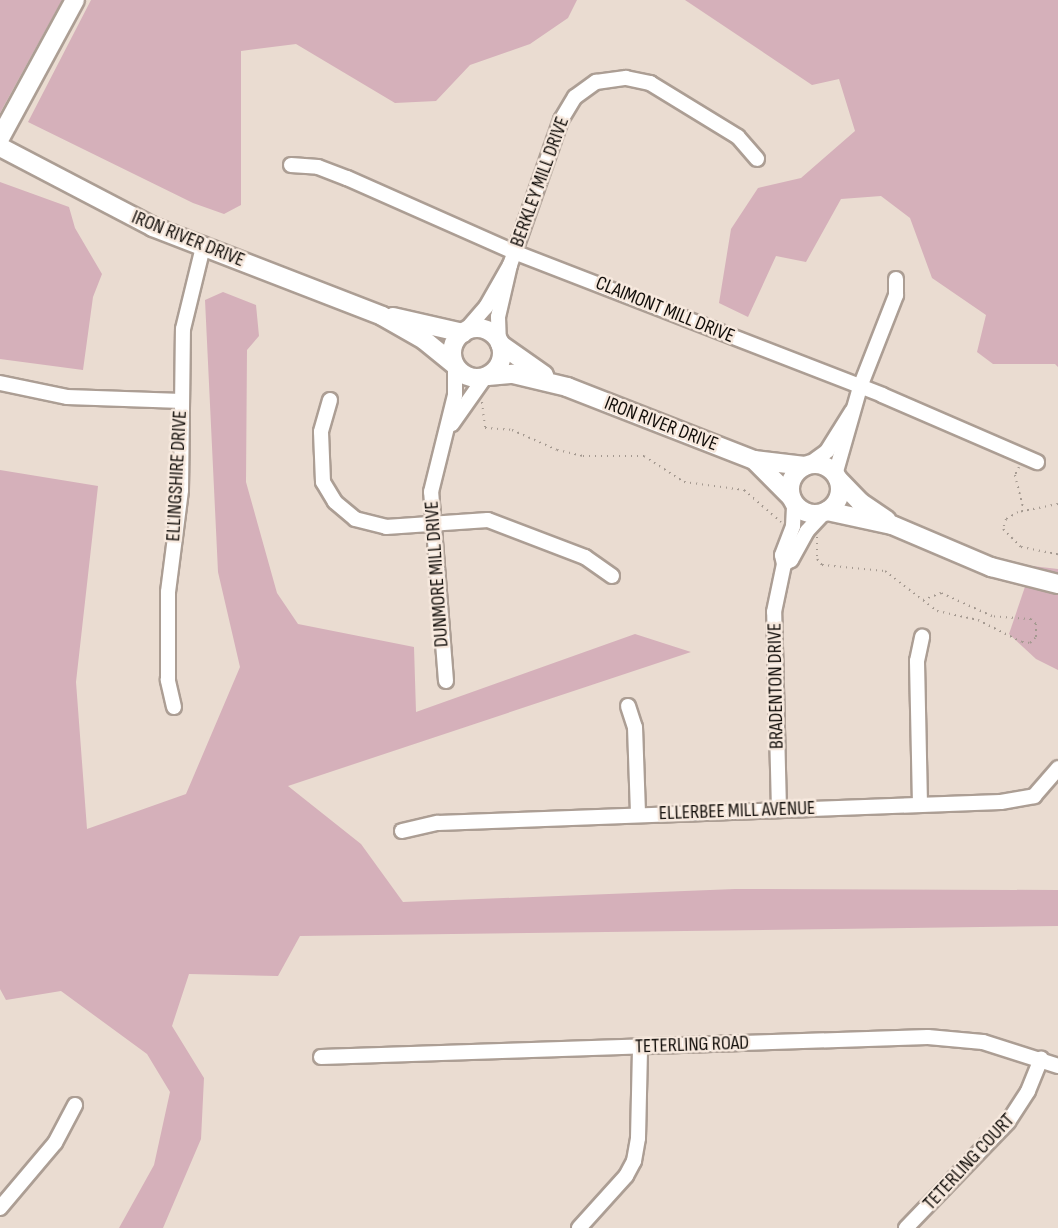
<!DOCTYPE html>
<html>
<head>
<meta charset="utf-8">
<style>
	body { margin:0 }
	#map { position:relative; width:1058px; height:1228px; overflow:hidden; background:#eadcd1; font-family:"Sofia Sans Condensed",sans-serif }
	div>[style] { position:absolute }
	.green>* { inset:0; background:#d5b0ba }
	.path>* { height:2px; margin-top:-1px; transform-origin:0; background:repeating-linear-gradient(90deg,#a49990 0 1.5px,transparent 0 6px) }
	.roads { filter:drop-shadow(2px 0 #ac9e94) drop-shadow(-2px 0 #ac9e94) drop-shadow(0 2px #ac9e94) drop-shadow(0 -2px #ac9e94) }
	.street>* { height:14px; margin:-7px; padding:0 7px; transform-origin:7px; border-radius:7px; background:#fff }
	.secondary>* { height:18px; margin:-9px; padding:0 9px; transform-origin:9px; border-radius:9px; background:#fff }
	.secondary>.ring { margin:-9px; padding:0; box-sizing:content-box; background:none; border:18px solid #fff; border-radius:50% }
	span { translate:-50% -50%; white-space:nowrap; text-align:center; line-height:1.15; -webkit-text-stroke:5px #f7e9de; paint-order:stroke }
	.street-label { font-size:20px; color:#110d09 }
</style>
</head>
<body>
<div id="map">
	<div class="green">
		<div style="clip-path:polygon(0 0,62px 0,0 113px)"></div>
		<div style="clip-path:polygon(91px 0,577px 0,568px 18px,530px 44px,470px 65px,436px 101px,395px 103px,296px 44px,241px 51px,241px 205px,224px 214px,193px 203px,28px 122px)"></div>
		<div style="clip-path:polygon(685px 0,1058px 0,1058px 367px,1055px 364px,993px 364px,977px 352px,986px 315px,932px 278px,910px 218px,881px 196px,841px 199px,806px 262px,776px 256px,748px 317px,719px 303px,731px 229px,758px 188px,801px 178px,855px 131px,839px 79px,812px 85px)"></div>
		<div style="clip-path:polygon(0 182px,69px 207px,75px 228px,102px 274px,93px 297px,83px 370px,0 359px)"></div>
		<div style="clip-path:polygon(223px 292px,256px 305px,259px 336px,247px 350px,246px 482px,277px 593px,298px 624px,414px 647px,416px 712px,635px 634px,691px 652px,288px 786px,361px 844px,403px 902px,735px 889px,1058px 890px,1058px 926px,300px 936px,278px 976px,189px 974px,172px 1026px,204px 1078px,201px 1139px,163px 1228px,119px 1228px,154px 1165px,170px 1092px,147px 1054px,61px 991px,6px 1000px,0 989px,0 470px,98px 486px,76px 682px,87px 829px,186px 794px,240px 667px,218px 572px,205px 300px)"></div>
		<div style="clip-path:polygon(1032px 566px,1058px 569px,1058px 670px,1036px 659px,1009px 634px)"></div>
	</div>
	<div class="path">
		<div style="left:482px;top:402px;width:26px;rotate:83deg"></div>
		<div style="left:485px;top:428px;width:27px;rotate:4deg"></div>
		<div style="left:512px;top:430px;width:49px;rotate:24deg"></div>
		<div style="left:557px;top:450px;width:27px;rotate:13deg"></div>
		<div style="left:583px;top:456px;width:61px"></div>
		<div style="left:644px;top:456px;width:48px;rotate:33deg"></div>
		<div style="left:684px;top:482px;width:61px;rotate:7.6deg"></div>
		<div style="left:744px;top:490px;width:49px;rotate:40.9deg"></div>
		<div style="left:1019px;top:467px;width:9px;rotate:117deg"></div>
		<div style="left:1015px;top:475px;width:36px;rotate:76deg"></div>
		<div style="left:1058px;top:504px;width:41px;rotate:168.7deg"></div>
		<div style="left:1018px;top:512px;width:14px;rotate:150deg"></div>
		<div style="left:1006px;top:519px;width:10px;rotate:107deg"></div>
		<div style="left:1003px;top:529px;width:25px;rotate:45deg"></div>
		<div style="left:1021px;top:547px;width:38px;rotate:11deg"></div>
		<div style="left:817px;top:537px;width:22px;rotate:90deg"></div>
		<div style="left:817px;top:559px;width:8px;rotate:50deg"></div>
		<div style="left:822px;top:565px;width:63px;rotate:5.4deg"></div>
		<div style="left:885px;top:571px;width:66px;rotate:37.6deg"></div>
		<div style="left:937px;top:611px;width:42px;rotate:12.4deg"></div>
		<div style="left:978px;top:620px;width:49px;rotate:26.6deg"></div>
		<div style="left:1022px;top:642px;width:8px;rotate:7deg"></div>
		<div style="left:1030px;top:643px;width:8px;rotate:-45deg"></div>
		<div style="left:1036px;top:637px;width:13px;rotate:-90deg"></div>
		<div style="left:1036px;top:624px;width:7px;rotate:-135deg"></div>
		<div style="left:1031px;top:619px;width:39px;rotate:-176deg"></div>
		<div style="left:992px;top:616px;width:56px;rotate:-155.7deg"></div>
		<div style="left:941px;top:593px;width:19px;rotate:159deg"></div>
	</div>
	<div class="roads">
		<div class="street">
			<div style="left:291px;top:165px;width:27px;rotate:4deg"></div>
			<div style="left:318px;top:167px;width:31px;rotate:21deg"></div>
			<div style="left:347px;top:178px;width:183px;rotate:23.9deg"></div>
			<div style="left:514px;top:252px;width:395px;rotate:21.2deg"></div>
			<div style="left:882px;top:395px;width:169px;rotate:23.4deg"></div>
			<div style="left:510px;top:265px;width:154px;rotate:-70.6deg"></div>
			<div style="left:561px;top:120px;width:27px;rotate:-59deg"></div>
			<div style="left:575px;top:97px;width:26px;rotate:-36deg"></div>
			<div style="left:596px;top:82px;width:30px;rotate:-8deg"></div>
			<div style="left:626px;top:78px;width:25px;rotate:12deg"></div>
			<div style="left:650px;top:83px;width:103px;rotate:31.5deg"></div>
			<div style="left:738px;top:137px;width:29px;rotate:49deg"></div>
			<div style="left:465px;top:331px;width:32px;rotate:-49deg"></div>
			<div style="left:486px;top:307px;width:48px;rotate:-60.3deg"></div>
			<div style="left:510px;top:265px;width:53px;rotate:103deg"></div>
			<div style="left:498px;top:317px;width:25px;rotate:88deg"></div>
			<div style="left:0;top:383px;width:68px;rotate:11.8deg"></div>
			<div style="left:67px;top:397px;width:115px;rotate:2deg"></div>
			<div style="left:330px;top:400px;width:33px;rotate:106deg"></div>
			<div style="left:321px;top:432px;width:50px;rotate:87.7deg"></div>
			<div style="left:323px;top:482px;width:23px;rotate:59deg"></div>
			<div style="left:335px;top:502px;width:26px;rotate:40deg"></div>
			<div style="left:355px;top:519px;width:32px;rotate:14deg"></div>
			<div style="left:386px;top:527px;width:102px;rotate:-3.9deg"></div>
			<div style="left:488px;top:520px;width:104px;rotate:20.9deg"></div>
			<div style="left:585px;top:557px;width:33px;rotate:35deg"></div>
			<div style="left:452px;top:424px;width:57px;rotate:-54.9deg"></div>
			<div style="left:808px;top:465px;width:24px;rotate:-36deg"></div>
			<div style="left:827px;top:451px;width:47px;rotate:-58deg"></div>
			<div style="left:835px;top:475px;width:91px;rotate:-74.1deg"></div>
			<div style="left:860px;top:387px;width:99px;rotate:-68.6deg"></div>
			<div style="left:896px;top:295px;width:16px;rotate:-90deg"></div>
			<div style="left:784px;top:564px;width:8px;rotate:-30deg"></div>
			<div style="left:791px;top:560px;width:33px;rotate:-61deg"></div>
			<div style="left:807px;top:531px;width:25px;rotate:-47deg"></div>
			<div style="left:446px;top:681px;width:190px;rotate:-94.5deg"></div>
			<div style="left:431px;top:492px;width:100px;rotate:-76.1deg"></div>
			<div style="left:455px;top:395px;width:29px;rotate:-90deg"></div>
			<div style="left:628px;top:706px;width:22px;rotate:72deg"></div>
			<div style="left:635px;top:727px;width:88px;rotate:88deg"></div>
			<div style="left:174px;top:707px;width:28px;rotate:-103deg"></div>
			<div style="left:168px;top:680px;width:88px;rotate:-90deg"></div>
			<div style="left:168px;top:592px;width:103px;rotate:-82.7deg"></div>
			<div style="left:181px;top:490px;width:161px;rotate:-89.3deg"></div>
			<div style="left:183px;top:329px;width:84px;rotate:-76.3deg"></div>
			<div style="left:920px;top:805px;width:144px;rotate:-91.2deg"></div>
			<div style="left:917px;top:661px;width:25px;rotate:-78deg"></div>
			<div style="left:779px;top:810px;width:198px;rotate:-91.4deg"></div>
			<div style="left:774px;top:612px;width:49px;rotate:-78.2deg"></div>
			<div style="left:784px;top:564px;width:9px;rotate:-103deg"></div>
			<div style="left:782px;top:555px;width:31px;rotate:-69deg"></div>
			<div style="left:793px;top:526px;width:22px;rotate:-87deg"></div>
			<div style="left:402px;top:831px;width:37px;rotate:-13deg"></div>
			<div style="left:438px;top:823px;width:563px;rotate:-2.14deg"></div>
			<div style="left:1001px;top:802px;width:34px;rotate:-10deg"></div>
			<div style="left:1034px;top:796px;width:37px;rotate:-49deg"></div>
			<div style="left:321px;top:1057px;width:607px;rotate:-1.89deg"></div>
			<div style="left:928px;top:1037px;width:55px;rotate:5.2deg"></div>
			<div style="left:983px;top:1042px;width:79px;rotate:17.7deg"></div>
			<div style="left:0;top:1208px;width:85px;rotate:-49.8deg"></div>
			<div style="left:55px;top:1143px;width:43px;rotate:-62.2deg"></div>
			<div style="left:579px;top:1228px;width:70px;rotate:-47.9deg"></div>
			<div style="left:626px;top:1176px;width:17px;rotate:-62deg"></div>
			<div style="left:634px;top:1161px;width:23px;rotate:-80deg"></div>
			<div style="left:638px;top:1138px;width:91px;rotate:-88.7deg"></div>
			<div style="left:906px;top:1228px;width:147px;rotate:-46.1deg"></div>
			<div style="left:1008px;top:1122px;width:37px;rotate:-57deg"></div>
			<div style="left:1028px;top:1091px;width:35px;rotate:-68deg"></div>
		</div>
		<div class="secondary">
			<div style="left:0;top:138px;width:157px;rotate:-61.5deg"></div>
			<div style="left:0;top:147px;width:173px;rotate:27.6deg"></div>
			<div style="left:153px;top:227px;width:246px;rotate:21.2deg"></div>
			<div style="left:382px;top:316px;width:48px;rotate:29.7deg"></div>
			<div style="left:424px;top:340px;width:38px;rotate:39deg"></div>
			<div style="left:393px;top:317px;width:72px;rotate:12.9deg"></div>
			<div class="ring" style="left:452px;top:328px;width:32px;height:32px"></div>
			<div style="left:500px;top:344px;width:54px;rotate:35.2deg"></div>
			<div style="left:488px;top:376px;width:25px;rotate:-5deg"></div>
			<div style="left:513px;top:374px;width:56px;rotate:13.5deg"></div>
			<div style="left:567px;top:387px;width:201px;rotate:21.3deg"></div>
			<div style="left:754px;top:460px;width:51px;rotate:6.7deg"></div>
			<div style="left:754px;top:460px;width:52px;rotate:45deg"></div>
			<div class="ring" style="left:790px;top:464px;width:32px;height:32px"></div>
			<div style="left:838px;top:479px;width:32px;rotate:46deg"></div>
			<div style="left:860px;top:502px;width:32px;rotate:34deg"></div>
			<div style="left:827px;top:511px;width:66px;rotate:12.2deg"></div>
			<div style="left:892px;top:525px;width:108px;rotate:23deg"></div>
			<div style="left:991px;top:567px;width:69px;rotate:14.2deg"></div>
		</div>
	</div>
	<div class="street-label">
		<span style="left:540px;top:182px;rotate:-70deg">BERKLEY MILL DRIVE</span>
		<span style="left:188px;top:239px;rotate:22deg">IRON RIVER DRIVE</span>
		<span style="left:665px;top:310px;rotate:22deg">CLAIMONT MILL DRIVE</span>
		<span style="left:661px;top:424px;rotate:21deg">IRON RIVER DRIVE</span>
		<span style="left:177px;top:476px;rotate:-87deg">ELLINGSHIRE DRIVE</span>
		<span style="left:437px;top:574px;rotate:-94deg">DUNMORE MILL DRIVE</span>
		<span style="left:776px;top:686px;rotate:-91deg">BRADENTON DRIVE</span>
		<span style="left:737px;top:811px;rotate:-2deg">ELLERBEE MILL AVENUE</span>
		<span style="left:692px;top:1045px;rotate:-2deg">TETERLING ROAD</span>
		<span style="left:969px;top:1162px;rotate:-47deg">TETERLING COURT</span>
	</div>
</div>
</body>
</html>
